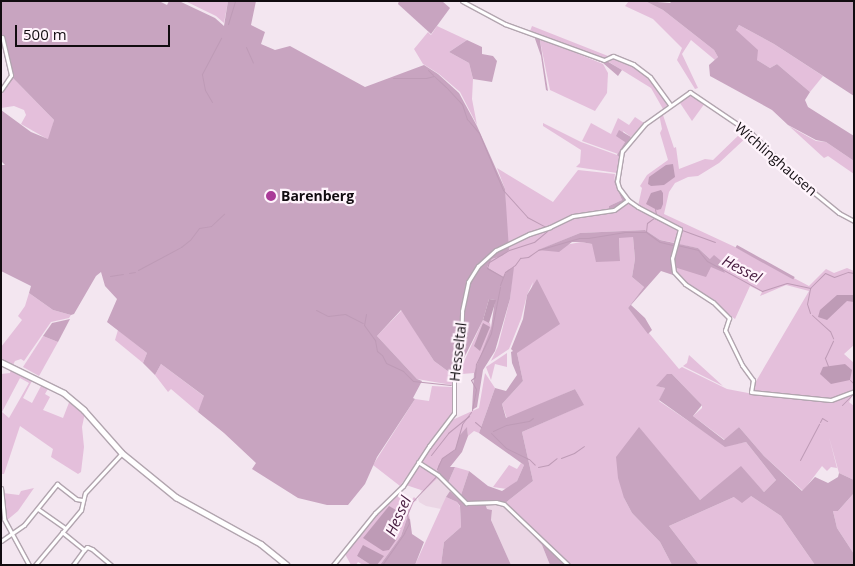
<!DOCTYPE html>
<html>
<head>
<meta charset="utf-8">
<style>
	body { margin:0 }
	#map { position:relative; width:855px; height:566px; overflow:hidden; background:#f3e6f0; font-family:"Open Sans",sans-serif }
	div>[style] { position:absolute }
	.built>* { inset:0; background:#ebd6e5 }
	.green>* { inset:0; background:#e4bfdb }
	.forest>* { inset:0; background:#c8a4c0; transform-origin:0 0 }
	.water>* { inset:0; background:#be9bb6 }
	.stream>* { height:1px; margin:-0.5px; padding:0 0.5px; transform-origin:0.5px; border-radius:0.5px; background:#be9bb6 }
	.roads { filter:drop-shadow(1px 0 #b2a5af) drop-shadow(-1px 0 #b2a5af) drop-shadow(0 1px #b2a5af) drop-shadow(0 -1px #b2a5af) }
	.minor>* { height:3px; margin:-1.5px; padding:0 1.5px; transform-origin:1.5px; border-radius:1.5px; background:#fff }
	.major>* { height:4.5px; margin:-2.25px; padding:0 2.25px; transform-origin:2.25px; border-radius:2.25px; background:#fff }
	.dots>* { width:14px; height:14px; translate:-50% -50%; box-sizing:border-box; border:2px solid #fff4fc; border-radius:50% }
	span { translate:-50% -50%; white-space:nowrap; text-align:center; line-height:1.15; -webkit-text-stroke:4.5px #fff4fc; paint-order:stroke }
	.street-label { font-size:14px; color:#110c10 }
	.poi-label { font-size:14px; color:#110c10; font-weight:700 }
	.left { translate:0 -50%; text-align:left }
	.water-label { font-size:15px; color:#471b3f; font-style:italic }
	.frame { position:absolute; inset:0; border:2px solid #110c10; pointer-events:none }
	.scale { position:absolute; left:15px; top:25px; width:155px; height:22px; box-sizing:border-box; border:2px solid #110c10; border-top:0; padding-left:6px; font-size:15px; line-height:18px; white-space:nowrap; color:#110c10; -webkit-text-stroke:4px #fff4fc; paint-order:stroke }
</style>
</head>
<body>
<div id="map">
	<div class="built">
		<div style="clip-path:polygon(439px 477px,450px 491px,441px 509px,426px 506px,419px 502px,418px 498px,422px 493px,420px 490px,424px 491px)"></div>
		<div style="clip-path:polygon(494px 502px,506px 508px,533px 532px,542px 545px,550px 565px,511px 565px,491px 520px,492px 510px,487px 509px,485px 503px)"></div>
	</div>
	<div class="green">
		<div style="clip-path:polygon(185px 1px,228px 1px,224px 23px,216px 16px)"></div>
		<div style="clip-path:polygon(629px 1px,645px 1px,663px 10px,714px 50px,718px 57px,715px 60px,691px 40px,682px 54px,698px 88px,695px 89px,677px 60px,682px 48px,653px 19px,625px 6px)"></div>
		<div style="clip-path:polygon(739px 25px,774px 44px,823px 76px,810px 92px,777px 64px,770px 68px,757px 60px,736px 30px)"></div>
		<div style="clip-path:polygon(437px 26px,467px 40px,449px 52px,469px 63px,473px 79px,472px 99px,477px 125px,460px 92px,439px 74px,423px 64px,414px 49px,428px 32px,431px 35px)"></div>
		<div style="clip-path:polygon(532px 26px,608px 56px,611px 54px,640px 69px,669px 104px,663px 109px,651px 88px,604px 59px,530px 31px)"></div>
		<div style="clip-path:polygon(542px 39px,603px 64px,608px 73px,607px 93px,595px 111px,550px 90px,540px 41px)"></div>
		<div style="clip-path:polygon(11px 76px,54px 120px,49px 140px,21px 124px,26px 115px,24px 110px,14px 106px,1px 108px,1px 91px)"></div>
		<div style="clip-path:polygon(691px 93px,705px 103px,692px 121px,678px 100px)"></div>
		<div style="clip-path:polygon(662px 112px,674px 148px,676px 147px,679px 169px,705px 159px,713px 160px,744px 130px,750px 134px,719px 163px,698px 176px,688px 177px,675px 183px,669px 192px,664px 214px,735px 247px,809px 286px,826px 269px,834px 273px,847px 268px,854px 271px,854px 345px,844px 354px,854px 363px,854px 389px,833px 399px,754px 391px,753px 389px,755px 383px,809px 291px,786px 285px,760px 296px,762px 292px,750px 286px,735px 319px,677px 276px,674px 267px,711px 266px,723px 269px,726px 265px,710px 259px,698px 248px,677px 244px,680px 228px,638px 206px,642px 188px,640px 186px,647px 175px,668px 160px,660px 133px,662px 129px,659px 114px)"></div>
		<div style="clip-path:polygon(635px 117px,644px 123px,631px 137px,623px 131px,625px 142px,618px 154px,582px 141px,591px 123px,611px 134px,618px 118px,629px 125px)"></div>
		<div style="clip-path:polygon(543px 123px,581px 142px,617px 155px,620px 158px,617px 173px,576px 167px,580px 163px,581px 150px,543px 126px)"></div>
		<div style="clip-path:polygon(789px 126px,816px 141px,826px 142px,854px 161px,854px 174px,828px 156px,824px 158px)"></div>
		<div style="clip-path:polygon(497px 168px,553px 202px,578px 170px,615px 174px,614px 182px,622px 200px,609px 206px,609px 210px,579px 214px,541px 231px,576px 217px,610px 213px,629px 202px,678px 229px,676px 243px,660px 240px,645px 230px,580px 233px,539px 250px,581px 242px,592px 244px,620px 260px,619px 237px,633px 237px,635px 259px,632px 277px,644px 287px,628px 308px,679px 369px,682px 367px,727px 389px,764px 396px,831px 401px,854px 392px,849px 402px,854px 406px,854px 480px,839px 473px,829px 437px,837px 468px,831px 467px,827px 471px,822px 466px,803px 491px,764px 456px,739px 427px,725px 440px,693px 416px,702px 408px,702px 405px,672px 374px,657px 386px,665px 388px,659px 401px,725px 446px,746px 442px,776px 480px,764px 492px,741px 467px,700px 500px,639px 428px,624px 498px,632px 513px,660px 542px,672px 565px,571px 565px,504px 504px,533px 481px,522px 432px,583px 405px,575px 389px,507px 419px,502px 404px,523px 381px,517px 353px,533px 282px,527px 295px,521px 319px,509px 349px,491px 361px,498px 346px,510px 299px,513px 267px,503px 277px,487px 267px,492px 259px,502px 256px,507px 251px,505px 189px)"></div>
		<div style="clip-path:polygon(29px 293px,53px 310px,71px 315px,69px 318px,51px 322px,24px 361px,21px 359px,15px 361px,13px 365px,1px 359px,1px 347px,22px 320px,18px 316px,25px 306px)"></div>
		<div style="clip-path:polygon(402px 310px,434px 361px,453px 375px,452px 385px,417px 379px,377px 336px)"></div>
		<div style="clip-path:polygon(483px 320px,490px 323px,491px 328px,482px 357px,474px 373px,462px 374px,463px 370px,456px 368px,458px 366px,461px 368px)"></div>
		<div style="clip-path:polygon(118px 330px,147px 353px,143px 363px,115px 340px)"></div>
		<div style="clip-path:polygon(43px 336px,58px 342px,39px 376px,23px 367px)"></div>
		<div style="clip-path:polygon(507px 353px,507px 367px,495px 364px,491px 380px,486px 367px)"></div>
		<div style="clip-path:polygon(689px 355px,723px 386px,683px 366px,687px 363px)"></div>
		<div style="clip-path:polygon(161px 364px,205px 397px,198px 412px,171px 389px,168px 392px,155px 375px)"></div>
		<div style="clip-path:polygon(evenodd,11px 369px,33px 379px,23px 398px,32px 403px,42px 384px,49px 387px,45px 394px,50px 397px,43px 410px,63px 418px,70px 400px,85px 413px,82px 427px,84px 447px,81px 472px,78px 474px,51px 457px,53px 449px,20px 426px,4px 474px,1px 474px,1px 374px,10px 373px,11px 369px,20px 378px,29px 383px,9px 418px,2px 412px,20px 378px)"></div>
		<div style="clip-path:polygon(485px 373px,495px 388px,479px 433px,474px 431px,468px 436px,467px 428px,459px 436px,455px 450px,438px 466px,437px 472px,420px 460px,450px 421px,479px 408px)"></div>
		<div style="clip-path:polygon(432px 386px,452px 387px,454px 406px,452px 414px,400px 486px,373px 465px,415px 399px,429px 401px)"></div>
		<div style="clip-path:polygon(521px 463px,524px 465px,517px 481px,507px 489px,493px 487px,509px 465px,517px 469px)"></div>
		<div style="clip-path:polygon(419px 465px,439px 477px,424px 491px,406px 485px)"></div>
		<div style="clip-path:polygon(455px 467px,469px 471px,460px 498px,448px 483px)"></div>
		<div style="clip-path:polygon(34px 488px,18px 511px,6px 521px,3px 493px,19px 495px,21px 491px)"></div>
		<div style="clip-path:polygon(854px 493px,854px 554px,837px 528px,833px 511px,838px 511px)"></div>
		<div style="clip-path:polygon(396px 495px,408px 505px,414px 497px,417px 500px,414px 502px,409px 513px,410px 519px,407px 518px,401px 536px,380px 565px,377px 565px,383px 556px,357px 556px,371px 565px,363px 565px,358px 562px,356px 565px,351px 565px,345px 554px,376px 514px)"></div>
		<div style="clip-path:polygon(751px 496px,781px 516px,815px 565px,699px 565px,669px 526px,734px 497px)"></div>
		<div style="clip-path:polygon(446px 497px,457px 502px,460px 507px,461px 527px,444px 542px,441px 565px,415px 565px)"></div>
	</div>
	<div class="forest">
		<div style="clip-path:polygon(1px 1px,159px 1px,167px 5px,169px 1px,179px 1px,215px 18px,224px 26px,228px 1px,256px 1px,251px 25px,265px 32px,261px 44px,275px 50px,290px 46px,365px 87px,424px 65px,438px 74px,459px 93px,477px 126px,505px 189px,509px 250px,502px 256px,492px 259px,487px 267px,503px 277px,508px 270px,514px 267px,510px 299px,495px 351px,483px 370px,477px 407px,472px 410px,474px 373px,491px 328px,495px 300px,489px 299px,483px 320px,463px 360px,462px 367px,455px 365px,453px 375px,434px 361px,401px 310px,377px 336px,417px 379px,422px 381px,413px 398px,415px 399px,377px 457px,365px 484px,348px 505px,327px 505px,298px 498px,252px 469px,256px 463px,224px 433px,198px 412px,204px 396px,161px 364px,155px 375px,143px 363px,147px 353px,107px 322px,117px 299px,105px 286px,101px 272px,96px 276px,74px 314px,71px 315px,53px 310px,29px 293px,31px 286px,1px 271px,1px 165px,5px 165px,1px 161px,1px 110px,31px 132px,48px 139px,54px 120px,10px 75px,1px 40px)"></div>
		<div style="clip-path:polygon(399px 1px,442px 1px,450px 8px,431px 34px,398px 4px)"></div>
		<div style="clip-path:polygon(645px 1px,670px 3px,672px 1px,854px 1px,854px 96px,774px 44px,739px 25px,736px 30px,758px 50px,757px 60px,770px 68px,777px 64px,810px 92px,805px 100px,808px 107px,854px 136px,854px 161px,826px 142px,816px 140px,788px 125px,772px 110px,710px 76px,709px 65px,718px 57px,714px 50px,663px 10px)"></div>
		<div style="clip-path:polygon(533px 33px,605px 60px,622px 70px,618px 76px,603px 63px,541px 39px,540px 41px,548px 91px,546px 90px,541px 56px)"></div>
		<div style="clip-path:polygon(467px 40px,482px 47px,482px 54px,493px 56px,497px 61px,492px 82px,473px 79px,469px 63px,449px 52px)"></div>
		<div style="clip-path:polygon(619px 130px,631px 137px,622px 151px,616px 181px,617px 186px,626px 199px,620px 205px,609px 210px,609px 206px,622px 200px,614px 182px,620px 158px,617px 155px,625px 142px,616px 136px)"></div>
		<div style="clip-path:polygon(645px 230px,660px 240px,698px 248px,710px 259px,714px 255px,726px 265px,723px 269px,725px 273px,711px 267px,706px 277px,674px 267px,672px 268px,673px 275px,661px 271px,631px 305px,645px 318px,652px 330px,648px 334px,628px 308px,644px 287px,632px 277px,635px 259px,633px 237px,619px 238px,620px 261px,596px 262px,592px 244px,581px 242px,572px 242px,559px 252px,538px 250px,580px 233px)"></div>
		<div style="left:737px;top:245px;width:66px;height:3px;rotate:29deg"></div>
		<div style="clip-path:polygon(537px 279px,560px 324px,517px 353px,523px 381px,502px 404px,506px 418px,575px 389px,584px 405px,522px 432px,533px 481px,504px 504px,468px 503px,460px 498px,469px 471px,488px 486px,502px 491px,517px 481px,524px 465px,479px 433px,495px 388px,506px 391px,517px 375px,512px 363px,511px 352px,513px 351px,511px 349px,523px 319px,527px 295px)"></div>
		<div style="clip-path:polygon(70px 319px,58px 342px,43px 336px,52px 323px)"></div>
		<div style="clip-path:polygon(667px 374px,672px 374px,702px 405px,693px 416px,724px 440px,739px 427px,764px 456px,802px 491px,815px 477px,828px 483px,838px 477px,839px 473px,854px 480px,854px 493px,838px 511px,833px 511px,837px 528px,854px 554px,854px 565px,815px 565px,781px 516px,751px 496px,742px 503px,734px 497px,669px 526px,699px 565px,672px 565px,660px 542px,632px 513px,624px 498px,618px 478px,616px 457px,639px 427px,700px 500px,741px 466px,764px 492px,776px 480px,746px 442px,725px 447px,659px 400px,665px 388px,656px 386px)"></div>
		<div style="clip-path:polygon(467px 427px,468px 436px,462px 452px,450px 467px,455px 467px,448px 483px,437px 472px,438px 466px,442px 459px,455px 450px,459px 436px)"></div>
		<div style="clip-path:polygon(450px 491px,464px 504px,485px 503px,487px 509px,492px 510px,491px 520px,511px 565px,441px 565px,444px 542px,461px 527px,460px 506px,457px 502px,446px 497px)"></div>
		<div style="clip-path:polygon(407px 518px,410px 519px,412px 534px,424px 542px,415px 565px,380px 565px,401px 536px)"></div>
		<div style="clip-path:polygon(533px 531px,571px 565px,550px 565px,542px 545px,531px 533px)"></div>
	</div>
	<div class="water">
		<div style="clip-path:polygon(673px 164px,675px 177px,664px 185px,651px 186px,648px 184px,649px 177px,666px 165px)"></div>
		<div style="clip-path:polygon(661px 190px,663px 193px,663px 204px,661px 209px,657px 210px,646px 204px,651px 193px)"></div>
		<div style="clip-path:polygon(837px 295px,854px 295px,854px 302px,847px 301px,827px 320px,818px 317px,820px 310px)"></div>
		<div style="clip-path:polygon(489px 299px,496px 300px,489px 323px,483px 320px)"></div>
		<div style="clip-path:polygon(483px 323px,490px 327px,480px 351px,474px 346px)"></div>
		<div style="clip-path:polygon(845px 364px,852px 370px,850px 380px,831px 384px,820px 374px,823px 367px)"></div>
		<div style="clip-path:polygon(389px 506px,403px 514px,396px 540px,389px 550px,383px 551px,363px 538px)"></div>
		<div style="clip-path:polygon(363px 545px,384px 556px,377px 565px,371px 565px,357px 556px)"></div>
	</div>
	<div class="stream">
		<div style="left:228px;top:24px;width:24px;rotate:-73deg"></div>
		<div style="left:246px;top:47px;width:17px;rotate:66deg"></div>
		<div style="left:428px;top:70px;width:7px;rotate:45deg"></div>
		<div style="left:393px;top:78px;width:33px"></div>
		<div style="left:426px;top:78px;width:8px;rotate:-14deg"></div>
		<div style="left:434px;top:76px;width:16px;rotate:43deg"></div>
		<div style="left:446px;top:87px;width:23px;rotate:47deg"></div>
		<div style="left:462px;top:104px;width:16px;rotate:72deg"></div>
		<div style="left:467px;top:119px;width:18px;rotate:49deg"></div>
		<div style="left:479px;top:133px;width:62px;rotate:67.2deg"></div>
		<div style="left:503px;top:190px;width:36px;rotate:48deg"></div>
		<div style="left:527px;top:217px;width:21px;rotate:28deg"></div>
		<div style="left:5px;top:87px;width:11px;rotate:-52deg"></div>
		<div style="left:212px;top:102px;width:14px;rotate:-120deg"></div>
		<div style="left:205px;top:90px;width:16px;rotate:-101deg"></div>
		<div style="left:202px;top:74px;width:41px;rotate:-62.2deg"></div>
		<div style="left:655px;top:209px;width:5px;rotate:79deg"></div>
		<div style="left:682px;top:230px;width:35px;rotate:20deg"></div>
		<div style="left:646px;top:232px;width:9px;rotate:-84deg"></div>
		<div style="left:647px;top:223px;width:9px;rotate:-36deg"></div>
		<div style="left:654px;top:218px;width:13px;rotate:23deg"></div>
		<div style="left:677px;top:245px;width:22px;rotate:13deg"></div>
		<div style="left:698px;top:250px;width:14px;rotate:51deg"></div>
		<div style="left:707px;top:261px;width:63px;rotate:28.6deg"></div>
		<div style="left:762px;top:291px;width:26px;rotate:-18deg"></div>
		<div style="left:787px;top:283px;width:24px;rotate:12deg"></div>
		<div style="left:810px;top:288px;width:21px;rotate:-45deg"></div>
		<div style="left:825px;top:273px;width:10px;rotate:24deg"></div>
		<div style="left:834px;top:277px;width:15px;rotate:-20deg"></div>
		<div style="left:848px;top:272px;width:6px;rotate:9deg"></div>
		<div style="left:138px;top:270px;width:49px;rotate:-28.1deg"></div>
		<div style="left:181px;top:247px;width:11px;rotate:-38deg"></div>
		<div style="left:190px;top:240px;width:15px;rotate:-53deg"></div>
		<div style="left:199px;top:228px;width:12px;rotate:-9deg"></div>
		<div style="left:211px;top:226px;width:18px;rotate:-43deg"></div>
		<div style="left:129px;top:273px;width:6px;rotate:-9deg"></div>
		<div style="left:110px;top:276px;width:13px;rotate:-9deg"></div>
		<div style="left:503px;top:277px;width:18px;rotate:-151deg"></div>
		<div style="left:487px;top:268px;width:6px;rotate:-72deg"></div>
		<div style="left:489px;top:262px;width:23px;rotate:-31deg"></div>
		<div style="left:509px;top:250px;width:26px;rotate:-18deg"></div>
		<div style="left:534px;top:242px;width:17px;rotate:-40deg"></div>
		<div style="left:500px;top:285px;width:14px;rotate:-69deg"></div>
		<div style="left:505px;top:272px;width:12px;rotate:-35deg"></div>
		<div style="left:515px;top:265px;width:9px;rotate:-54deg"></div>
		<div style="left:520px;top:258px;width:8px;rotate:-7deg"></div>
		<div style="left:528px;top:257px;width:12px;rotate:-35deg"></div>
		<div style="left:538px;top:250px;width:43px;rotate:-16.3deg"></div>
		<div style="left:579px;top:238px;width:9px"></div>
		<div style="left:588px;top:238px;width:36px;rotate:-9deg"></div>
		<div style="left:624px;top:232px;width:22px"></div>
		<div style="left:646px;top:232px;width:17px;rotate:36deg"></div>
		<div style="left:660px;top:242px;width:13px;rotate:13deg"></div>
		<div style="left:316px;top:310px;width:13px;rotate:27deg"></div>
		<div style="left:328px;top:316px;width:17px;rotate:-7deg"></div>
		<div style="left:345px;top:314px;width:20px;rotate:27deg"></div>
		<div style="left:810px;top:313px;width:9px;rotate:-108deg"></div>
		<div style="left:807px;top:304px;width:16px;rotate:-79deg"></div>
		<div style="left:366px;top:314px;width:11px;rotate:100deg"></div>
		<div style="left:364px;top:325px;width:19px;rotate:54deg"></div>
		<div style="left:375px;top:340px;width:11px;rotate:80deg"></div>
		<div style="left:377px;top:351px;width:6px;rotate:39deg"></div>
		<div style="left:382px;top:355px;width:9px;rotate:63deg"></div>
		<div style="left:386px;top:363px;width:19px;rotate:25deg"></div>
		<div style="left:403px;top:371px;width:14px;rotate:45deg"></div>
		<div style="left:413px;top:381px;width:38px;rotate:6deg"></div>
		<div style="left:812px;top:315px;width:24px;rotate:42deg"></div>
		<div style="left:830px;top:331px;width:8px;rotate:67deg"></div>
		<div style="left:828px;top:366px;width:9px;rotate:-111deg"></div>
		<div style="left:825px;top:358px;width:19px;rotate:-65deg"></div>
		<div style="left:28px;top:373px;width:9px;rotate:21deg"></div>
		<div style="left:39px;top:378px;width:2px;rotate:27deg"></div>
		<div style="left:850px;top:380px;width:6px;rotate:45deg"></div>
		<div style="left:49px;top:383px;width:1px"></div>
		<div style="left:67px;top:393px;width:29px;rotate:41deg"></div>
		<div style="left:842px;top:405px;width:17px;rotate:-45deg"></div>
		<div style="left:472px;top:410px;width:21px;rotate:-79deg"></div>
		<div style="left:476px;top:389px;width:10px;rotate:-119deg"></div>
		<div style="left:471px;top:380px;width:5px;rotate:-37deg"></div>
		<div style="left:475px;top:377px;width:13px;rotate:-86deg"></div>
		<div style="left:476px;top:364px;width:34px;rotate:-64deg"></div>
		<div style="left:491px;top:333px;width:47px;rotate:-78.9deg"></div>
		<div style="left:475px;top:422px;width:8px;rotate:40deg"></div>
		<div style="left:820px;top:422px;width:4px;rotate:-63deg"></div>
		<div style="left:822px;top:418px;width:6px;rotate:31deg"></div>
		<div style="left:493px;top:431px;width:14px;rotate:-25deg"></div>
		<div style="left:506px;top:425px;width:23px;rotate:-10deg"></div>
		<div style="left:529px;top:421px;width:5px;rotate:-37deg"></div>
		<div style="left:491px;top:433px;width:21px;rotate:45deg"></div>
		<div style="left:506px;top:448px;width:25px;rotate:26deg"></div>
		<div style="left:529px;top:459px;width:8px;rotate:45deg"></div>
		<div style="left:431px;top:455px;width:28px;rotate:-52deg"></div>
		<div style="left:448px;top:433px;width:27px;rotate:-39deg"></div>
		<div style="left:561px;top:458px;width:14px;rotate:-21deg"></div>
		<div style="left:574px;top:453px;width:12px;rotate:-35deg"></div>
		<div style="left:800px;top:460px;width:41px;rotate:-62.2deg"></div>
		<div style="left:538px;top:467px;width:10px;rotate:-11deg"></div>
		<div style="left:548px;top:465px;width:11px;rotate:-38deg"></div>
		<div style="left:437px;top:469px;width:12px;rotate:-66deg"></div>
		<div style="left:442px;top:458px;width:16px;rotate:-35deg"></div>
		<div style="left:455px;top:449px;width:26px;rotate:-74deg"></div>
		<div style="left:462px;top:424px;width:15px;rotate:-53deg"></div>
		<div style="left:267px;top:546px;width:21px;rotate:39deg"></div>
		<div style="left:382px;top:565px;width:39px;rotate:-55deg"></div>
		<div style="left:404px;top:533px;width:11px;rotate:-63deg"></div>
		<div style="left:409px;top:523px;width:8px;rotate:-104deg"></div>
		<div style="left:407px;top:515px;width:14px;rotate:-69deg"></div>
		<div style="left:412px;top:502px;width:34px;rotate:-47deg"></div>
	</div>
	<div class="roads">
		<div class="minor">
			<div style="left:462px;top:1px;width:49px;rotate:28.1deg"></div>
			<div style="left:505px;top:24px;width:105px;rotate:20deg"></div>
			<div style="left:604px;top:60px;width:10px;rotate:-24deg"></div>
			<div style="left:613px;top:56px;width:22px;rotate:22deg"></div>
			<div style="left:633px;top:64px;width:21px;rotate:37deg"></div>
			<div style="left:650px;top:77px;width:34px;rotate:54deg"></div>
			<div style="left:1px;top:90px;width:18px;rotate:-56deg"></div>
			<div style="left:11px;top:75px;width:39px;rotate:-103deg"></div>
			<div style="left:854px;top:221px;width:17px;rotate:-152deg"></div>
			<div style="left:839px;top:213px;width:49px;rotate:-140.8deg"></div>
			<div style="left:801px;top:182px;width:69px;rotate:-135.6deg"></div>
			<div style="left:752px;top:134px;width:75px;rotate:-145.9deg"></div>
			<div style="left:690px;top:92px;width:55px;rotate:144.6deg"></div>
			<div style="left:645px;top:124px;width:35px;rotate:130deg"></div>
			<div style="left:622px;top:151px;width:30px;rotate:99deg"></div>
			<div style="left:617px;top:181px;width:7px;rotate:74deg"></div>
			<div style="left:619px;top:188px;width:15px;rotate:53deg"></div>
			<div style="left:628px;top:200px;width:12px;rotate:35deg"></div>
			<div style="left:638px;top:207px;width:47px;rotate:27.6deg"></div>
			<div style="left:680px;top:229px;width:30px;rotate:105deg"></div>
			<div style="left:672px;top:258px;width:14px;rotate:82deg"></div>
			<div style="left:674px;top:272px;width:16px;rotate:47deg"></div>
			<div style="left:685px;top:284px;width:33px;rotate:33deg"></div>
			<div style="left:713px;top:302px;width:23px;rotate:45deg"></div>
			<div style="left:729px;top:318px;width:13px;rotate:108deg"></div>
			<div style="left:725px;top:330px;width:39px;rotate:64deg"></div>
			<div style="left:742px;top:365px;width:19px;rotate:54deg"></div>
			<div style="left:753px;top:380px;width:12px;rotate:99deg"></div>
			<div style="left:751px;top:392px;width:80px;rotate:5.7deg"></div>
			<div style="left:831px;top:400px;width:25px;rotate:-21deg"></div>
			<div style="left:418px;top:462px;width:24px;rotate:33deg"></div>
			<div style="left:438px;top:475px;width:40px;rotate:45deg"></div>
			<div style="left:466px;top:503px;width:30px;rotate:-2deg"></div>
			<div style="left:496px;top:502px;width:8px;rotate:14deg"></div>
			<div style="left:504px;top:504px;width:88px;rotate:43.6deg"></div>
			<div style="left:1px;top:488px;width:31px;rotate:84deg"></div>
			<div style="left:4px;top:519px;width:52px;rotate:61.5deg"></div>
			<div style="left:38px;top:509px;width:33px;rotate:35deg"></div>
			<div style="left:62px;top:532px;width:28px;rotate:39deg"></div>
			<div style="left:1px;top:541px;width:28px;rotate:-35deg"></div>
			<div style="left:24px;top:525px;width:53px;rotate:-51.2deg"></div>
			<div style="left:57px;top:484px;width:24px;rotate:38deg"></div>
			<div style="left:76px;top:499px;width:6px;rotate:9deg"></div>
			<div style="left:84px;top:550px;width:4px;rotate:-45deg"></div>
			<div style="left:87px;top:547px;width:5px;rotate:22deg"></div>
			<div style="left:92px;top:549px;width:25px;rotate:40deg"></div>
			<div style="left:35px;top:565px;width:72px;rotate:-50.1deg"></div>
			<div style="left:81px;top:510px;width:17px;rotate:-77deg"></div>
			<div style="left:85px;top:493px;width:54px;rotate:-47.2deg"></div>
			<div style="left:73px;top:565px;width:19px;rotate:-54deg"></div>
			<div style="left:333px;top:565px;width:67px;rotate:-51.1deg"></div>
			<div style="left:375px;top:513px;width:39px;rotate:-44deg"></div>
			<div style="left:403px;top:486px;width:48px;rotate:-57deg"></div>
			<div style="left:429px;top:446px;width:41px;rotate:-52.9deg"></div>
			<div style="left:454px;top:413px;width:37px;rotate:-90deg"></div>
			<div style="left:454px;top:376px;width:34px;rotate:-78deg"></div>
			<div style="left:461px;top:343px;width:32px;rotate:-88deg"></div>
			<div style="left:462px;top:311px;width:30px;rotate:-78deg"></div>
			<div style="left:468px;top:282px;width:19px;rotate:-58deg"></div>
			<div style="left:478px;top:266px;width:24px;rotate:-42deg"></div>
			<div style="left:496px;top:250px;width:37px;rotate:-26deg"></div>
			<div style="left:529px;top:234px;width:22px;rotate:-18deg"></div>
			<div style="left:550px;top:227px;width:25px;rotate:-26deg"></div>
			<div style="left:573px;top:216px;width:41px;rotate:-8.3deg"></div>
			<div style="left:614px;top:210px;width:17px;rotate:-36deg"></div>
		</div>
		<div class="major">
			<div style="left:1px;top:362px;width:70px;rotate:26.2deg"></div>
			<div style="left:64px;top:393px;width:26px;rotate:40deg"></div>
			<div style="left:84px;top:410px;width:57px;rotate:48.5deg"></div>
			<div style="left:122px;top:453px;width:70px;rotate:39.2deg"></div>
			<div style="left:176px;top:497px;width:97px;rotate:28.9deg"></div>
			<div style="left:261px;top:544px;width:33px;rotate:39deg"></div>
		</div>
	</div>
	<div class="dots">
		<div style="left:271px;top:196px;background:#aa3b98"></div>
	</div>
	<div class="street-label">
		<span style="left:776px;top:159px;rotate:41deg">Wichlinghausen</span>
		<span style="left:458px;top:352px;rotate:-83deg">Hesseltal</span>
	</div>
	<div class="poi-label">
		<span class="left" style="left:281px;top:196px">Barenberg</span>
	</div>
	<div class="water-label">
		<span style="left:742px;top:269px;rotate:28deg">Hessel</span>
		<span style="left:398px;top:516px;rotate:-66deg">Hessel</span>
	</div>
	<div class="frame"></div>
	<div class="scale">500 m</div>
</div>
</body>
</html>
